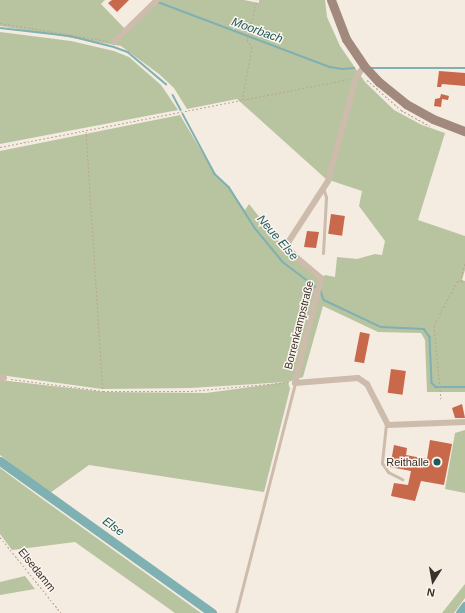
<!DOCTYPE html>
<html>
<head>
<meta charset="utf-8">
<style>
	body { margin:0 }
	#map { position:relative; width:465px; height:613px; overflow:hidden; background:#f4ebe1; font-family:Helvetica,sans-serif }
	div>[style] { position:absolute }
	.green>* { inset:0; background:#b8c4a0 }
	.stream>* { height:1.5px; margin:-0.75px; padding:0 0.75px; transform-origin:0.75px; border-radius:0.75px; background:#7fb0b2 }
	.river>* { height:9px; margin:-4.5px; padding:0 4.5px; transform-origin:4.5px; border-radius:4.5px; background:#7fb0b2 }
	.building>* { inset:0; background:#c8694b; transform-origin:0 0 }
	.path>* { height:1px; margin-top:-0.5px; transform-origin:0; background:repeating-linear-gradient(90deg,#b9a596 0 2px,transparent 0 4px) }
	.lane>* { height:3px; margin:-1.5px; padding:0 1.5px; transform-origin:1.5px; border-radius:1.5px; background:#cdbbac }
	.street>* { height:6px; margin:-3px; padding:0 3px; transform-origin:3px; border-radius:3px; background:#cdbbac }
	.secondary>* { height:9px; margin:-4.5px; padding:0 4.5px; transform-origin:4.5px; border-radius:4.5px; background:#a18a7d }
	.dots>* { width:11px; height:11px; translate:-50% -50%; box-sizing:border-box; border:2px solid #fbf5ee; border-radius:50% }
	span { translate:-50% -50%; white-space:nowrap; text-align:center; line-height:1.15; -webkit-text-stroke:3px #fbf5ee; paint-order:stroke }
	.street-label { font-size:11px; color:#3b302b }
	.poi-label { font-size:11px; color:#3b302b }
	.right { translate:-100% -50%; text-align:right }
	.water-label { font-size:12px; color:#1f5a5e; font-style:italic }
	.north { position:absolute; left:413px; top:561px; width:40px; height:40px; -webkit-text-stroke:3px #fbf5ee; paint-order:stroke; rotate:191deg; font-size:11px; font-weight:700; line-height:16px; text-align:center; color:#3b302b }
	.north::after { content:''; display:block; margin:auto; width:14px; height:18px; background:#3b302b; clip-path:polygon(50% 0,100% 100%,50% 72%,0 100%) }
</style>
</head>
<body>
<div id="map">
	<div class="green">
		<div style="clip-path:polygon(0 0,105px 0,101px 4px,128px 32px,160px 0,244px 0,259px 3px,259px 0,325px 0,327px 17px,340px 46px,365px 82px,394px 110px,422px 125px,445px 133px,418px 220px,465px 236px,465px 270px,462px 280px,465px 281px,465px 392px,427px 392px,425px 340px,421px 333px,378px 332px,323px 306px,303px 377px,288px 382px,290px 389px,264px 492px,89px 465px,50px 493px,0 455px,0 380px,105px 392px,206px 393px,287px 382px,190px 388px,102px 389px,0 375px,0 151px,180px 115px,215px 174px,228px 187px,245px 210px,249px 204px,285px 249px,321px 280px,325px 275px,335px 277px,337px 257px,357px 259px,375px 254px,382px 255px,385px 241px,359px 206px,362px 191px,326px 179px,237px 99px,187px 109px,174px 88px,159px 74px,121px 46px,0 26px)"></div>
		<div style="clip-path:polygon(0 32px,71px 41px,114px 51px,129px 57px,161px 85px,178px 110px,0 144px)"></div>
		<div style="clip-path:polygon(465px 430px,465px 493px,445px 489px,455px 433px)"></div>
		<div style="clip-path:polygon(0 468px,34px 493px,201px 613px,175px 613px,75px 542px,12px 550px,0 534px)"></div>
		<div style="clip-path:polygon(25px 576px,35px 589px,0 595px,0 582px)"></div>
		<div style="clip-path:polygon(465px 584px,465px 598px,454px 613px,442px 613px)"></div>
	</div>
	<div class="stream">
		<div style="left:158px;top:2px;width:184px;rotate:20.7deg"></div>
		<div style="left:330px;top:67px;width:12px;rotate:9deg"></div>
		<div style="left:342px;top:69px;width:12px;rotate:-5deg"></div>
		<div style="left:0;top:28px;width:70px;rotate:6.5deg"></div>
		<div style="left:70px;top:36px;width:45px;rotate:14deg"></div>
		<div style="left:114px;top:47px;width:15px;rotate:20deg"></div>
		<div style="left:128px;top:52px;width:50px;rotate:40.1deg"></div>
		<div style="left:371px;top:68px;width:94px"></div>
		<div style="left:173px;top:95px;width:17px;rotate:62deg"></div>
		<div style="left:183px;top:114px;width:68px;rotate:61.9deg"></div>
		<div style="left:215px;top:174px;width:19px;rotate:43deg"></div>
		<div style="left:229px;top:187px;width:49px;rotate:57.6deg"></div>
		<div style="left:255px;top:228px;width:44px;rotate:50.5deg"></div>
		<div style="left:283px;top:262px;width:41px;rotate:37.1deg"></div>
		<div style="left:321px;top:291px;width:9px;rotate:72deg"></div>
		<div style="left:324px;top:300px;width:63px;rotate:25.3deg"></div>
		<div style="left:381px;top:327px;width:43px;rotate:2.7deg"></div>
		<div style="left:424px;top:329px;width:10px;rotate:53deg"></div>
		<div style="left:430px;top:337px;width:46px;rotate:87.5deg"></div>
		<div style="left:432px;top:383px;width:6px;rotate:45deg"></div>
		<div style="left:436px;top:387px;width:29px"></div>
	</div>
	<div class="river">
		<div style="left:0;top:461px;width:261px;rotate:35.6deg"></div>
		<div style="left:460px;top:613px;width:9px;rotate:-54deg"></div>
	</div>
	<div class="building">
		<div style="clip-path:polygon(112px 0,129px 0,117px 12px,108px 3px)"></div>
		<div style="clip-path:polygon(439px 71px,465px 73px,465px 86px,442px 84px,441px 87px,437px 87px)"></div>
		<div style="clip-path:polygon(441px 94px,449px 96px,448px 100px,442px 99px,441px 107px,434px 106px,435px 99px,440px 98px)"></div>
		<div style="left:331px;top:214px;width:14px;height:20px;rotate:8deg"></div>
		<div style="clip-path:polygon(307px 231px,319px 232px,316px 248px,304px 247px)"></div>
		<div style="left:360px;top:332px;width:10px;height:30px;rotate:11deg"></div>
		<div style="left:391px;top:369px;width:15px;height:24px;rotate:8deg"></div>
		<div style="clip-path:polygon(462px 404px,465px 418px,455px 418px,452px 408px)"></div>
		<div style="clip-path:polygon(430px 440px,452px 444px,444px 485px,421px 481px,415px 501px,391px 496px,394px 483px,408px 485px,411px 471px,390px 467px,394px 445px,407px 448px,406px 455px,427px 459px)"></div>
	</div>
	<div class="path">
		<div style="left:0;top:23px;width:109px;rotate:9.5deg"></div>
		<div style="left:367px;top:80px;width:45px;rotate:41.4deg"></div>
		<div style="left:401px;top:110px;width:33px;rotate:29deg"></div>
		<div style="left:242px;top:100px;width:53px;rotate:-79.1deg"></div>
		<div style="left:252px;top:48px;width:10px;rotate:-119deg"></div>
		<div style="left:247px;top:39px;width:40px;rotate:-75.6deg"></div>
		<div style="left:86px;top:131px;width:261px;rotate:86.3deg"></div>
		<div style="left:0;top:147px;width:357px;rotate:-11deg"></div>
		<div style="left:461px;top:281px;width:4px;rotate:14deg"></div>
		<div style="left:11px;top:379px;width:93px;rotate:7.4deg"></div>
		<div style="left:103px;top:391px;width:88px"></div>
		<div style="left:191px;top:391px;width:99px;rotate:-5.2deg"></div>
		<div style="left:441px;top:399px;width:74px;rotate:-95.4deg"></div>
		<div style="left:434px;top:325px;width:49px;rotate:-61.9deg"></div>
		<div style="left:457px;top:282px;width:3px;rotate:-18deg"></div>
		<div style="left:460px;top:281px;width:19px;rotate:-74deg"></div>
		<div style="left:0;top:537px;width:97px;rotate:51.2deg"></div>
	</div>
	<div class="lane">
		<div style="left:323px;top:253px;width:56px;rotate:-86.9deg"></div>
		<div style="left:326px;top:197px;width:9px;rotate:-108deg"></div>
		<div style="left:386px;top:424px;width:39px;rotate:96deg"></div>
		<div style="left:382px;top:463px;width:11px;rotate:56deg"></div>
		<div style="left:388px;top:472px;width:16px;rotate:27deg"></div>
		<div style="left:236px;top:613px;width:237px;rotate:-75.6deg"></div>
	</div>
	<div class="street">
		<div style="left:114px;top:42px;width:60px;rotate:-44.3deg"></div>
		<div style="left:364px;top:66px;width:14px;rotate:124deg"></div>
		<div style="left:356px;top:78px;width:107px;rotate:105.2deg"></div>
		<div style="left:328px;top:181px;width:72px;rotate:123deg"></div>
		<div style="left:289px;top:241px;width:8px;rotate:90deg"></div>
		<div style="left:289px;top:249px;width:11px;rotate:49deg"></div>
		<div style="left:296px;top:257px;width:33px;rotate:40deg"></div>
		<div style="left:321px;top:278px;width:108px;rotate:103.9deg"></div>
		<div style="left:295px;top:383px;width:63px;rotate:-4.5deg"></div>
		<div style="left:358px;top:378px;width:11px;rotate:34deg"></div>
		<div style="left:367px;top:384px;width:46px;rotate:62.9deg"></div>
		<div style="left:388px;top:425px;width:77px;rotate:-2.2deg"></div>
		<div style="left:0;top:378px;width:4px"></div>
	</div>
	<div class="secondary">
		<div style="left:331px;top:0;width:42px;rotate:69deg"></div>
		<div style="left:346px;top:39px;width:32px;rotate:56deg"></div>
		<div style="left:364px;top:66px;width:22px;rotate:47deg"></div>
		<div style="left:379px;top:82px;width:35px;rotate:39deg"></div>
		<div style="left:406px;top:104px;width:31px;rotate:29deg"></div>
		<div style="left:433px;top:119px;width:34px;rotate:21deg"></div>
	</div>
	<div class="dots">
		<div style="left:437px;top:462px;background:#1f5a5e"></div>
	</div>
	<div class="street-label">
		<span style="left:299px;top:325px;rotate:-76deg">Borrenkampstraße</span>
		<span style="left:37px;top:570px;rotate:51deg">Elsedamm</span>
	</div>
	<div class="poi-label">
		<span class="right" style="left:429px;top:462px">Reithalle</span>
	</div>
	<div class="water-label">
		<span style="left:257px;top:31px;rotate:20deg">Moorbach</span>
		<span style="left:277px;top:238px;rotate:49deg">Neue Else</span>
		<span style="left:113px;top:527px;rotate:36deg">Else</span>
	</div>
	<div class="north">N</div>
</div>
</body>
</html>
